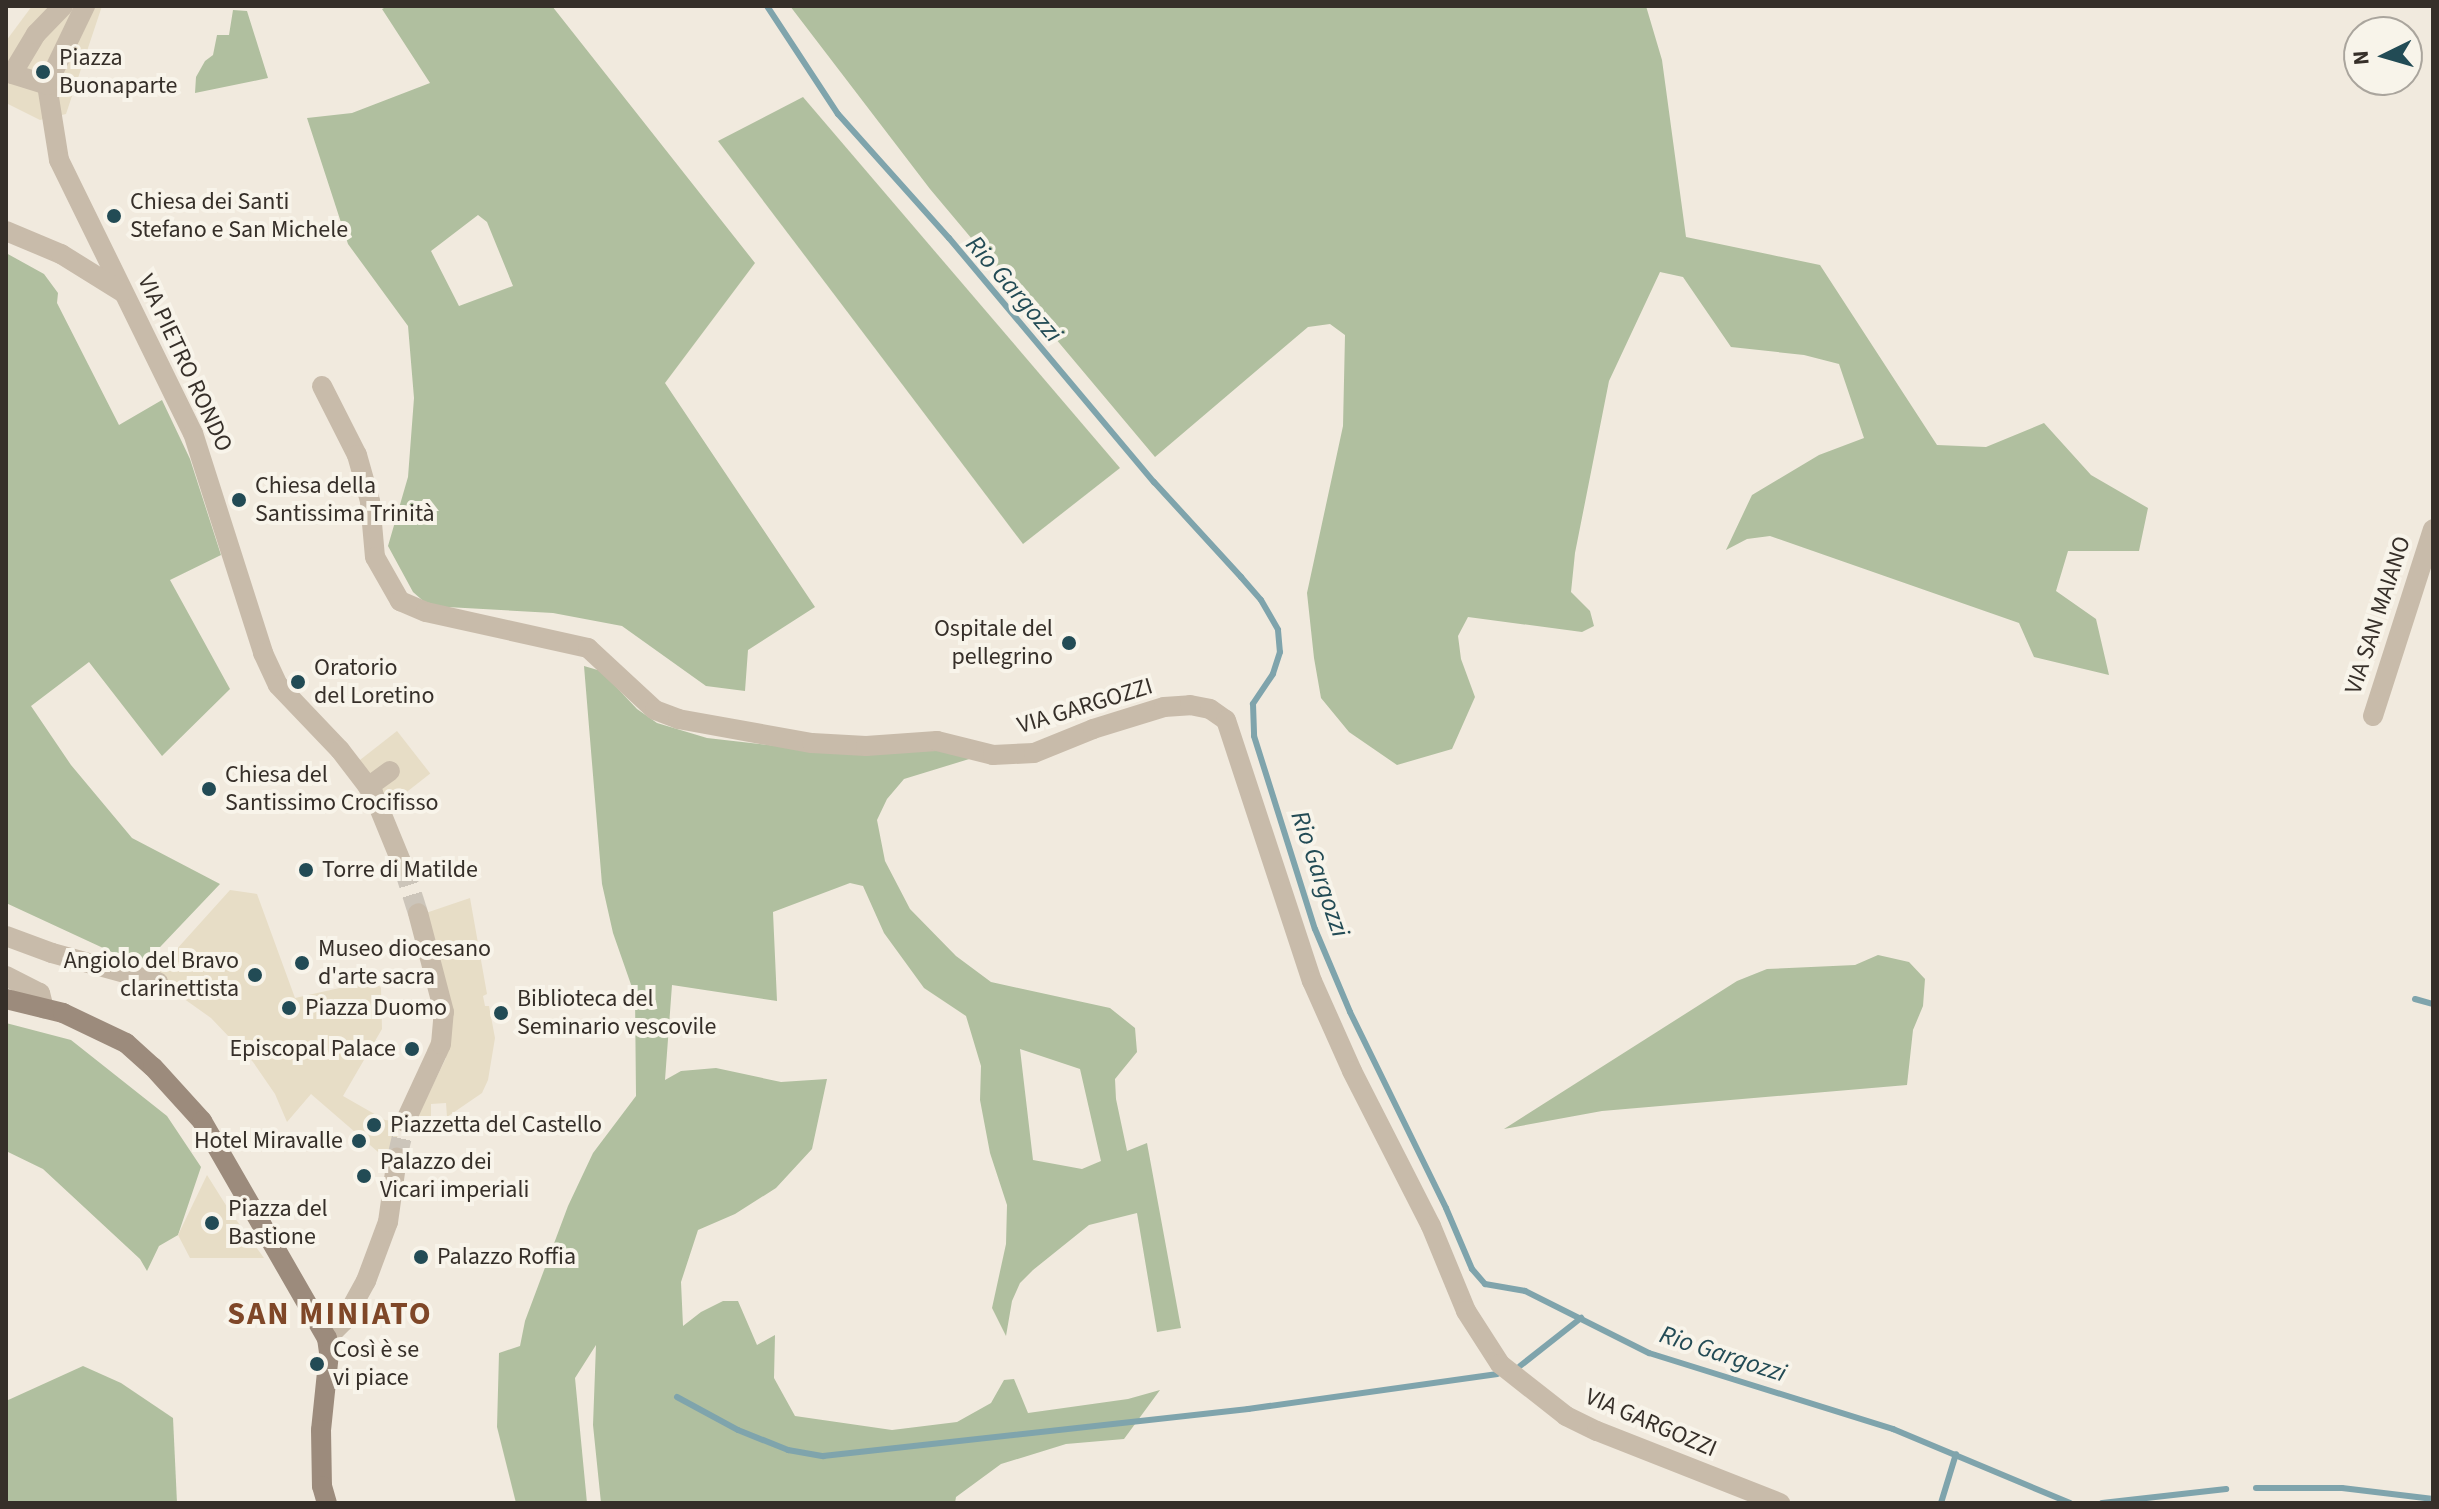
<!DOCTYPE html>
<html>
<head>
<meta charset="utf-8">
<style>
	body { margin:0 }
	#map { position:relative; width:2439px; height:1509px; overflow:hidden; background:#f1eade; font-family:"Source Sans 3",sans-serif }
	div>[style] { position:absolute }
	.green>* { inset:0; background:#b0bf9f }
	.plaza>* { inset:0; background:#e7ddc6; transform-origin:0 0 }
	.stream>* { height:6px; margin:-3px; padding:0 3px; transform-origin:3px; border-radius:3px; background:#7fa4ac }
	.minor-tunnel>* { height:20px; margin-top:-10px; transform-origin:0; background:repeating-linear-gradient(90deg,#ccc5ba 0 20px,transparent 0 30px) }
	.minor>* { height:20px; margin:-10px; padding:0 10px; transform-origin:10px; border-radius:10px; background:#c8bbaa }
	.tertiary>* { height:20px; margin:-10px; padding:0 10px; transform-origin:10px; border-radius:10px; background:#c8bbaa }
	.secondary>* { height:20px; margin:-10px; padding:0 10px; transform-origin:10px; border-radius:10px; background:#9c8b7c }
	.dots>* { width:22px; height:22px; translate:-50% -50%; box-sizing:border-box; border:4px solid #f8f4ea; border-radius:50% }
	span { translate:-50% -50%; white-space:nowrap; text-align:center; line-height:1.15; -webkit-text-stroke:8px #f8f4ea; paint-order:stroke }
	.poi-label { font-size:24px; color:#362f29 }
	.left { translate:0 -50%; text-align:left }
	.right { translate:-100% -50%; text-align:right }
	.street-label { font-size:24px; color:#362f29 }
	.water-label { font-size:26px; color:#224b55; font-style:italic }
	.district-label { font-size:32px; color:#7f4728; font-weight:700; letter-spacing:2px }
	.frame { position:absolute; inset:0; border:8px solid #362f29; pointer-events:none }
	.north { position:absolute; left:2343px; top:16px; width:80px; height:80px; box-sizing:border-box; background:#f8f4ea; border:2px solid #aaa59d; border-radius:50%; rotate:265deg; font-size:22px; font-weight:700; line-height:32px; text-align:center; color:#362f29 }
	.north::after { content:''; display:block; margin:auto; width:28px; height:36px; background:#224b55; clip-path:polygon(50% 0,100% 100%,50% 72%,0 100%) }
</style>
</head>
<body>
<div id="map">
	<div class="green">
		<div style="clip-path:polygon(evenodd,388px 6px,552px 6px,755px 263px,665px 383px,815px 607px,748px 650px,745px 691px,706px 686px,622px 626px,553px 613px,429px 606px,413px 592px,388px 546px,408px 477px,414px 398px,408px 326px,348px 244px,307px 118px,352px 113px,430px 83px,382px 9px,388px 6px,478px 215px,487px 222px,513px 286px,459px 306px,431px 251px,478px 215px)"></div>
		<div style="clip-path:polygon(790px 6px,1646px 6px,1662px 60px,1686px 237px,1820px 265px,1937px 445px,1986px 447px,2044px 423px,2091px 475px,2148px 508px,2139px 551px,2068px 551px,2056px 591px,2096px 619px,2109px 675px,2034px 657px,2019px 623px,1770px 536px,1747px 539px,1726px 550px,1752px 495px,1819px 455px,1864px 438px,1839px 364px,1804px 355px,1731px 347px,1683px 277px,1660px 272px,1609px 381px,1575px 553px,1571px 592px,1590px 611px,1594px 626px,1582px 632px,1468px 617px,1458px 636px,1461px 659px,1475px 697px,1452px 749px,1397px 765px,1349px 732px,1321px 698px,1314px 658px,1307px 593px,1343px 426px,1345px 335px,1330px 324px,1308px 327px,1155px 457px,930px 189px)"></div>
		<div style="clip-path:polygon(233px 10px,247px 11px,268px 78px,195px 93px,196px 77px,205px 61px,213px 55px,217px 35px,229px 35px)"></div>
		<div style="clip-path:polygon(803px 97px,1120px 468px,1023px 544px,718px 141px)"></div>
		<div style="clip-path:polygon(6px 253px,44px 274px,58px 293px,57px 303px,119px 425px,162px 400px,190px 459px,221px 555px,170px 580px,230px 689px,162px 756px,89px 662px,31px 706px,71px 765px,132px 838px,220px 884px,142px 966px,6px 903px)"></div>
		<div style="clip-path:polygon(evenodd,584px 666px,601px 671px,637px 709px,657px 723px,707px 738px,840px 753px,933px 745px,979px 756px,904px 779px,887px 799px,877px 820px,885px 861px,910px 909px,956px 956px,991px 982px,1110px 1008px,1135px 1028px,1137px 1052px,1115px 1079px,1116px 1099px,1127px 1151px,1147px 1143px,1181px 1328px,1157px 1332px,1137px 1213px,1089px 1225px,1033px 1270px,1020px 1283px,1012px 1301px,1006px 1336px,992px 1308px,1006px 1244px,1007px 1205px,990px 1153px,980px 1100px,981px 1066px,966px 1016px,924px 988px,884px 933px,863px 886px,850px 883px,773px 912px,777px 1001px,672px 985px,665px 1080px,681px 1071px,716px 1068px,781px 1082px,827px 1079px,812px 1149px,776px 1188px,735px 1214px,698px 1230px,681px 1282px,683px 1326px,701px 1312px,723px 1301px,738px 1301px,757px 1345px,775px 1335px,774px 1378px,795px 1416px,892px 1430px,957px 1422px,991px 1403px,1004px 1380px,1014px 1379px,1028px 1413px,1128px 1399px,1160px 1390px,1124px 1439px,1066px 1444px,1001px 1464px,956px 1497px,955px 1503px,601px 1503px,593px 1425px,596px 1345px,575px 1378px,587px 1503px,516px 1503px,497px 1427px,499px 1353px,520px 1346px,525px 1321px,568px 1206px,593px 1153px,636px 1096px,635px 996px,613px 933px,602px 884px,584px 666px,1020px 1049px,1080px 1069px,1101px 1161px,1082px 1169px,1033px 1160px,1020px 1049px)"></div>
		<div style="clip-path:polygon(1878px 955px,1909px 962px,1925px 979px,1923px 1006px,1913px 1030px,1907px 1085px,1602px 1111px,1504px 1129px,1737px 981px,1767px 969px,1855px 965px)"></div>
		<div style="clip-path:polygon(6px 1023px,71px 1040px,167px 1116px,201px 1167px,178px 1235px,159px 1246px,147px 1271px,140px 1259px,43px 1169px,6px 1151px)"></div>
		<div style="clip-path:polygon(83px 1366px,121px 1383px,173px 1418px,177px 1503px,6px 1503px,6px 1401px)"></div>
	</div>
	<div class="plaza">
		<div style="clip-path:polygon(32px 6px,102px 6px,66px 114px,40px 120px,6px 103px,6px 41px)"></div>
		<div style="left:397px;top:731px;width:54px;height:51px;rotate:52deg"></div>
		<div style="clip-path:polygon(230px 890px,257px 894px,295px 998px,375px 980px,381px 988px,382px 1029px,343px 1096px,385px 1120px,400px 1122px,394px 1157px,387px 1154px,385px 1158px,311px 1094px,287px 1122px,275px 1094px,253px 1062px,211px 1018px,173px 991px,148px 981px)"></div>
		<div style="clip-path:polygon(470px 898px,487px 994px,483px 996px,485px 1006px,489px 1006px,495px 1038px,488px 1080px,482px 1093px,447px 1117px,446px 1103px,431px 1104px,431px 1123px,414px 1124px,446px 1058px,427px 1050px,434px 1034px,433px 988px,414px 917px)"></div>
		<div style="clip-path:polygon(207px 1175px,229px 1210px,264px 1258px,190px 1258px,178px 1235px)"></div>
	</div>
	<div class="stream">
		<div style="left:767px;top:6px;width:129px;rotate:56.7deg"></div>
		<div style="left:838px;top:114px;width:166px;rotate:48.2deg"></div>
		<div style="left:949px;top:238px;width:319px;rotate:50deg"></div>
		<div style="left:1154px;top:482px;width:129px;rotate:47.5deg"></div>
		<div style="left:1241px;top:577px;width:30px;rotate:49deg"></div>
		<div style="left:1261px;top:600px;width:34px;rotate:60deg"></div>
		<div style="left:1278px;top:630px;width:22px;rotate:85deg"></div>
		<div style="left:1280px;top:652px;width:23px;rotate:108deg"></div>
		<div style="left:1273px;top:674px;width:36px;rotate:124deg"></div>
		<div style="left:1253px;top:704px;width:32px;rotate:88deg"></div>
		<div style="left:1254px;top:736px;width:202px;rotate:72.5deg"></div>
		<div style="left:1315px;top:929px;width:90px;rotate:67.1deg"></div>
		<div style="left:1350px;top:1012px;width:218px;rotate:63.9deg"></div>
		<div style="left:1446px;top:1208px;width:66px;rotate:66.9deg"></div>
		<div style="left:1472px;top:1269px;width:20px;rotate:49deg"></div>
		<div style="left:1485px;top:1284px;width:41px;rotate:9.9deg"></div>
		<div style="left:1525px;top:1291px;width:139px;rotate:26.6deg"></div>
		<div style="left:1649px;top:1353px;width:256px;rotate:17.3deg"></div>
		<div style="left:1893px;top:1429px;width:192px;rotate:22.7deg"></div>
		<div style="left:2415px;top:999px;width:19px;rotate:16deg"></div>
		<div style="left:1520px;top:1366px;width:78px;rotate:-38.2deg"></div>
		<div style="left:677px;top:1397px;width:69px;rotate:28.4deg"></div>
		<div style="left:738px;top:1430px;width:54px;rotate:21.8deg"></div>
		<div style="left:788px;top:1450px;width:36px;rotate:10deg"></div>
		<div style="left:823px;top:1456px;width:428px;rotate:-6.3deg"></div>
		<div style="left:1248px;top:1409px;width:252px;rotate:-8deg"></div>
		<div style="left:2256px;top:1488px;width:86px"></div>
		<div style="left:2342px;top:1488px;width:92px;rotate:6.9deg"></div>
		<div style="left:1941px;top:1503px;width:51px;rotate:-73deg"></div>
		<div style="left:2102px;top:1503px;width:125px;rotate:-6.4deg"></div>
	</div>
	<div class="minor-tunnel">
		<div style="left:403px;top:866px;width:49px;rotate:72.3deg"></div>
		<div style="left:397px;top:1158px;width:37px;rotate:-77deg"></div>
	</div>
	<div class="minor">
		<div style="left:47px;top:85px;width:76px;rotate:80.9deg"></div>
		<div style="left:59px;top:160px;width:304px;rotate:63.9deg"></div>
		<div style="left:193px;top:433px;width:231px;rotate:72.3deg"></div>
		<div style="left:263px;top:653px;width:35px;rotate:65deg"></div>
		<div style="left:278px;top:685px;width:90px;rotate:46.4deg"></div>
		<div style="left:340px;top:750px;width:54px;rotate:52.5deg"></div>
		<div style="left:373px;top:793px;width:79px;rotate:67.7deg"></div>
		<div style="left:6px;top:231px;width:60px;rotate:22.7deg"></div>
		<div style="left:61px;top:254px;width:72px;rotate:31.9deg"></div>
		<div style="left:322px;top:386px;width:77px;rotate:63.1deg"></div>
		<div style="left:357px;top:455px;width:48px;rotate:74.2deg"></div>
		<div style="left:370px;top:501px;width:56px;rotate:84.9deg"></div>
		<div style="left:375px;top:557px;width:51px;rotate:60.4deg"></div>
		<div style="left:400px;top:601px;width:28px;rotate:23deg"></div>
		<div style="left:426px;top:612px;width:166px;rotate:12.5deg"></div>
		<div style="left:588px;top:648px;width:91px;rotate:42.8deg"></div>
		<div style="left:655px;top:710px;width:25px;rotate:21deg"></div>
		<div style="left:678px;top:719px;width:136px;rotate:10.2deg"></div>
		<div style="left:812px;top:743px;width:54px;rotate:3.2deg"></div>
		<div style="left:866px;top:746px;width:71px;rotate:-4deg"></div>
		<div style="left:937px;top:741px;width:58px;rotate:14deg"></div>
		<div style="left:993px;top:755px;width:41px;rotate:-2.8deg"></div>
		<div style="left:1034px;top:753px;width:64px;rotate:-22.1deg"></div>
		<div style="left:1093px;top:729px;width:74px;rotate:-17.2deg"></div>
		<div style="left:1164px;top:707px;width:26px;rotate:-4deg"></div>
		<div style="left:1190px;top:705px;width:20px;rotate:11deg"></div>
		<div style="left:1210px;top:709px;width:19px;rotate:35deg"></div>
		<div style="left:1226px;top:720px;width:275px;rotate:71.8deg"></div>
		<div style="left:1312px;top:981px;width:98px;rotate:66deg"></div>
		<div style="left:1352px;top:1071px;width:174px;rotate:63deg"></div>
		<div style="left:1431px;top:1226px;width:92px;rotate:67.6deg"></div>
		<div style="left:1466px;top:1311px;width:63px;rotate:57.3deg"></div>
		<div style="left:1500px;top:1364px;width:84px;rotate:38.2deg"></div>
		<div style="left:1566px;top:1416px;width:34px;rotate:26deg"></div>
		<div style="left:1597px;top:1431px;width:197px;rotate:21.5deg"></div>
		<div style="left:2373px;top:716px;width:196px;rotate:-72.2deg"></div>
		<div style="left:368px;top:787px;width:27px;rotate:-36deg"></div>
		<div style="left:6px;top:936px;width:49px;rotate:20.3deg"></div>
		<div style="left:52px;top:953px;width:110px;rotate:15.3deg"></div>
		<div style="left:6px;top:976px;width:38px;rotate:27deg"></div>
		<div style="left:40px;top:993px;width:16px;rotate:76deg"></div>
		<div style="left:405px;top:1122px;width:86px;rotate:-65.2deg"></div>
		<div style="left:441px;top:1044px;width:32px;rotate:-85deg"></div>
		<div style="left:444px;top:1012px;width:102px;rotate:-104.7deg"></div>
		<div style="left:327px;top:1338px;width:24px;rotate:-45deg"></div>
		<div style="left:344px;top:1321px;width:46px;rotate:-61.2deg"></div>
		<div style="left:366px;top:1281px;width:63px;rotate:-69.6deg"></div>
		<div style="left:388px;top:1222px;width:65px;rotate:-82deg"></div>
	</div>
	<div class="tertiary">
		<div style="left:12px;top:74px;width:37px;rotate:17deg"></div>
		<div style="left:47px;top:85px;width:88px;rotate:-64.3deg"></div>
		<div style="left:12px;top:74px;width:47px;rotate:-59deg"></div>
		<div style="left:36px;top:34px;width:39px;rotate:-46deg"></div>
	</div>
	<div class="secondary">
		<div style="left:6px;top:999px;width:59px;rotate:13.8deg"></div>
		<div style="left:63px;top:1013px;width:70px;rotate:25.5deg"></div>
		<div style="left:126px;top:1043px;width:36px;rotate:42deg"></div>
		<div style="left:153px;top:1067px;width:73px;rotate:47.8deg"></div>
		<div style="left:202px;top:1121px;width:250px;rotate:60.1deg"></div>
		<div style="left:327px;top:1338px;width:15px;rotate:82deg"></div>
		<div style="left:329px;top:1353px;width:77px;rotate:95.9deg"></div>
		<div style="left:321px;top:1430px;width:56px;rotate:89deg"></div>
		<div style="left:322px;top:1486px;width:18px;rotate:74deg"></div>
	</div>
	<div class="dots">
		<div style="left:43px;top:72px;background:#224b55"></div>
		<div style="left:114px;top:216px;background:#224b55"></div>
		<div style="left:239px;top:500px;background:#224b55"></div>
		<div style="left:1069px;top:643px;background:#224b55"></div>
		<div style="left:298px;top:682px;background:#224b55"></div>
		<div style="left:209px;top:789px;background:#224b55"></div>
		<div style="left:306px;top:870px;background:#224b55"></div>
		<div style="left:302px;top:963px;background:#224b55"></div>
		<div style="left:255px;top:975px;background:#224b55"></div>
		<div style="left:289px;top:1008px;background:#224b55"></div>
		<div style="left:501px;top:1013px;background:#224b55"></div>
		<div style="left:412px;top:1049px;background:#224b55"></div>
		<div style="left:374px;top:1125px;background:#224b55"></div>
		<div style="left:359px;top:1141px;background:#224b55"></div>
		<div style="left:364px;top:1176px;background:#224b55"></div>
		<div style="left:212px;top:1223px;background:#224b55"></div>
		<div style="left:421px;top:1257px;background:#224b55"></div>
		<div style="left:317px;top:1364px;background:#224b55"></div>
	</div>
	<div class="poi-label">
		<span class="left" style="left:59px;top:72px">Piazza<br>Buonaparte</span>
		<span class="left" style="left:130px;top:216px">Chiesa dei Santi<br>Stefano e San Michele</span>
		<span class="left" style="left:255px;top:500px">Chiesa della<br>Santissima Trinità</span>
		<span class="right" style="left:1053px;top:643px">Ospitale del<br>pellegrino</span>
		<span class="left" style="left:314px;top:682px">Oratorio<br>del Loretino</span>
		<span class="left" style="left:225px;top:789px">Chiesa del<br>Santissimo Crocifisso</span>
		<span class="left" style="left:322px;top:870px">Torre di Matilde</span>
		<span class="left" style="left:318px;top:963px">Museo diocesano<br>d'arte sacra</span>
		<span class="right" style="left:239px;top:975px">Angiolo del Bravo<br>clarinettista</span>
		<span class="left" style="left:517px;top:1013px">Biblioteca del<br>Seminario vescovile</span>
		<span class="left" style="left:305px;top:1008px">Piazza Duomo</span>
		<span class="right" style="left:396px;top:1049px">Episcopal Palace</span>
		<span class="left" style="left:390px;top:1125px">Piazzetta del Castello</span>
		<span class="right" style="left:343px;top:1141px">Hotel Miravalle</span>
		<span class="left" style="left:380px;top:1176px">Palazzo dei<br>Vicari imperiali</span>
		<span class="left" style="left:228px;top:1223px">Piazza del<br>Bastione</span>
		<span class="left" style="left:437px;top:1257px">Palazzo Roffia</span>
		<span class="left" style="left:333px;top:1364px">Così è se<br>vi piace</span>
	</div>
	<div class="street-label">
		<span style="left:185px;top:363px;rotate:65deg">VIA PIETRO RONDO</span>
		<span style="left:2378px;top:615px;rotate:-72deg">VIA SAN MAIANO</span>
		<span style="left:1085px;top:706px;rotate:-17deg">VIA GARGOZZI</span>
		<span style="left:1651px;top:1423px;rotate:23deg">VIA GARGOZZI</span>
	</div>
	<div class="water-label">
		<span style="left:1014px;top:289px;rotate:49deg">Rio Gargozzi</span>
		<span style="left:1320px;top:874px;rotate:71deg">Rio Gargozzi</span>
		<span style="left:1723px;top:1354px;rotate:18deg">Rio Gargozzi</span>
	</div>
	<div class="district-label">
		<span style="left:330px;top:1314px">SAN MINIATO</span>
	</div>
	<div class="frame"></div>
	<div class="north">N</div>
</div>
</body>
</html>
